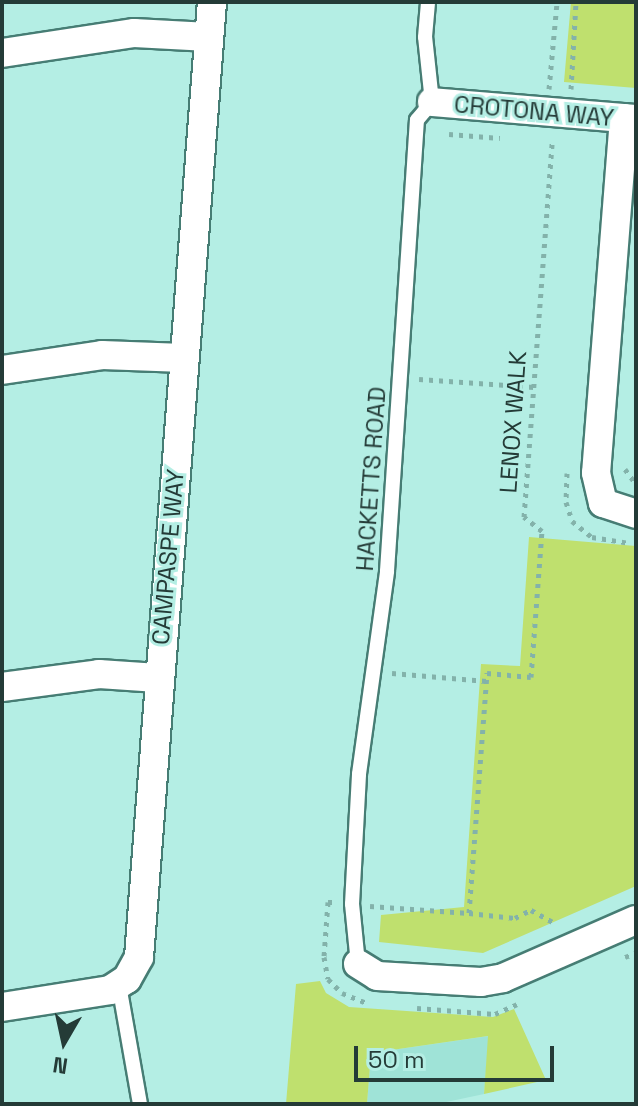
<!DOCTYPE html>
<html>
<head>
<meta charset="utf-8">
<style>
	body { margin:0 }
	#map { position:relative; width:638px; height:1106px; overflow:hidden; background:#b4eee4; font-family:"Space Grotesk",sans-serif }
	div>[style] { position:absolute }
	.built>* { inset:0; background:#9fe3d7 }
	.green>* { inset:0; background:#bfe06e }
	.path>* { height:5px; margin-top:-2.5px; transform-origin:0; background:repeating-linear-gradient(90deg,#83b2aa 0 4px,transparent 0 10px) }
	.roads { filter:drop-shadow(2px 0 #467d74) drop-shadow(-2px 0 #467d74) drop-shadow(0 2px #467d74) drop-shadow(0 -2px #467d74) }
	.lane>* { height:14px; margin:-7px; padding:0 7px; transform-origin:7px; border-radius:7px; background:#fff }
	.street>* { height:28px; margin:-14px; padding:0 14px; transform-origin:14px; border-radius:14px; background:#fff }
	span { translate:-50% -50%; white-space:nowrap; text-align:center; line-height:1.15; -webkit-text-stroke:6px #b4eee4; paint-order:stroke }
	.street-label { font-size:24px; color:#243b37 }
	.frame { position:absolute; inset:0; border:4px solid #243b37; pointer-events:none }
	.north { position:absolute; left:24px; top:1002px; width:80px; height:80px; -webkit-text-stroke:6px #b4eee4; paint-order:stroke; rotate:189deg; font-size:22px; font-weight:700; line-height:32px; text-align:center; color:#243b37 }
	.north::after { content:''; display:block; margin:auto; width:28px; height:36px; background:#243b37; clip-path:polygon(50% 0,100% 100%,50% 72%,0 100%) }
	.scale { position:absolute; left:354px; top:1046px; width:200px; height:36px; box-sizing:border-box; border:4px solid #243b37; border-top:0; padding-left:10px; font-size:24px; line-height:28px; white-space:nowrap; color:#243b37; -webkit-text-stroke:6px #b4eee4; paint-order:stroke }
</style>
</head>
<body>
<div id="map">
	<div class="built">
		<div style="clip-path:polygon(489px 1036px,484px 1094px,437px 1104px,367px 1104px,371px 1053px)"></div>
	</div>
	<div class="green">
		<div style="clip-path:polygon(571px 2px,636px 2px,636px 88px,564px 82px)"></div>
		<div style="clip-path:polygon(529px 537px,636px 546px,636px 886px,483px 953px,379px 942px,381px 915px,464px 907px,481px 664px,520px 666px)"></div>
		<div style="clip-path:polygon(320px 981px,326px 993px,349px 1007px,493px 1017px,514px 1009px,546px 1080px,484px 1094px,488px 1036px,371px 1053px,367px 1104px,286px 1104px,296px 984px)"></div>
	</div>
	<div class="path">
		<div style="left:549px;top:89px;width:87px;rotate:-84.7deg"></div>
		<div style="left:571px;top:89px;width:87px;rotate:-86.7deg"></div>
		<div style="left:449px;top:134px;width:51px;rotate:4.5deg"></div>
		<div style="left:419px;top:379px;width:115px;rotate:4deg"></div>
		<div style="left:625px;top:469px;width:19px;rotate:54deg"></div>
		<div style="left:567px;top:473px;width:29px;rotate:92deg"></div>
		<div style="left:566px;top:502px;width:20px;rotate:72deg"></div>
		<div style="left:572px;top:521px;width:26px;rotate:39deg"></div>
		<div style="left:592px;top:537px;width:39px;rotate:9deg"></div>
		<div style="left:392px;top:673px;width:95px;rotate:4.8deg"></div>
		<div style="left:332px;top:902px;width:4px;rotate:180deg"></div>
		<div style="left:328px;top:902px;width:55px;rotate:94.2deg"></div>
		<div style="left:324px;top:957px;width:22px;rotate:80deg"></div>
		<div style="left:328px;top:979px;width:20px;rotate:45deg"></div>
		<div style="left:342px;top:993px;width:27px;rotate:22deg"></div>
		<div style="left:370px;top:906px;width:99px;rotate:4deg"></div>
		<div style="left:469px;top:913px;width:241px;rotate:-85.7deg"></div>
		<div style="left:487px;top:673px;width:44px;rotate:5.2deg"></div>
		<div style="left:531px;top:677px;width:146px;rotate:-85.7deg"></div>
		<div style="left:542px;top:531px;width:23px;rotate:-142deg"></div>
		<div style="left:524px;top:517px;width:377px;rotate:-85.7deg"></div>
		<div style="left:469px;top:913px;width:46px;rotate:6.2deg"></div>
		<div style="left:515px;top:918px;width:18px;rotate:-27deg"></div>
		<div style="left:531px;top:910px;width:29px;rotate:29deg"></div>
		<div style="left:625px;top:957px;width:12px;rotate:-20deg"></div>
		<div style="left:417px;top:1008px;width:78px;rotate:4.4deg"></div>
		<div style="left:495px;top:1014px;width:24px;rotate:-24deg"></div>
	</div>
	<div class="roads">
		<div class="lane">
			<div style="left:358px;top:964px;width:60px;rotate:-95.7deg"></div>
			<div style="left:352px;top:904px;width:130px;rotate:-86.9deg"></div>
			<div style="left:359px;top:774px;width:205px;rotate:-82.1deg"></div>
			<div style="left:387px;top:571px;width:452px;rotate:-86.2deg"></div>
			<div style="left:417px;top:120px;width:23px;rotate:-50deg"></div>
			<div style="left:432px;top:102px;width:65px;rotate:-96.1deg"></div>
			<div style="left:425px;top:37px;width:35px;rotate:-85deg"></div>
			<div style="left:119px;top:985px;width:121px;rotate:80deg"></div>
		</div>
		<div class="street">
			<div style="left:2px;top:53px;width:134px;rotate:-8.6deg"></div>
			<div style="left:134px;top:33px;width:75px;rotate:3.1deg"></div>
			<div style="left:432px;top:102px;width:205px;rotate:4.8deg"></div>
			<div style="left:624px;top:118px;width:356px;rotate:94.5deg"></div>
			<div style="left:596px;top:473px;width:31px;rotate:77deg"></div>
			<div style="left:603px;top:503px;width:35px;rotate:18deg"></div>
			<div style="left:2px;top:370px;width:101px;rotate:-8.5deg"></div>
			<div style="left:102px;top:355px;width:82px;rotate:2.1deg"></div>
			<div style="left:2px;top:687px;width:98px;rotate:-7.6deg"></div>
			<div style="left:99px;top:674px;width:59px;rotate:3.9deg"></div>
			<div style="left:358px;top:964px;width:22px;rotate:32deg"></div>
			<div style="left:377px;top:976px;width:104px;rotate:3.3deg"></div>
			<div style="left:481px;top:982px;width:22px;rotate:-10deg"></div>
			<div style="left:503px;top:978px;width:145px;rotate:-23.6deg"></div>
			<div style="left:2px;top:1007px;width:109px;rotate:-8.9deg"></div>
			<div style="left:110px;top:990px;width:20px;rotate:-33deg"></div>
			<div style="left:127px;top:979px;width:25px;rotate:-61deg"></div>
			<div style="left:139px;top:957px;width:958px;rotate:-85.63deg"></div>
		</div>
	</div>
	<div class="street-label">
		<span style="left:534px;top:111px;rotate:5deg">CROTONA WAY</span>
		<span style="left:513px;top:422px;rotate:-86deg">LENOX WALK</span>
		<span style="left:371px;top:479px;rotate:-86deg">HACKETTS ROAD</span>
		<span style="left:168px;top:557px;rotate:-85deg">CAMPASPE WAY</span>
	</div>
	<div class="frame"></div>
	<div class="north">N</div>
	<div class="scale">50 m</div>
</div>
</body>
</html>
